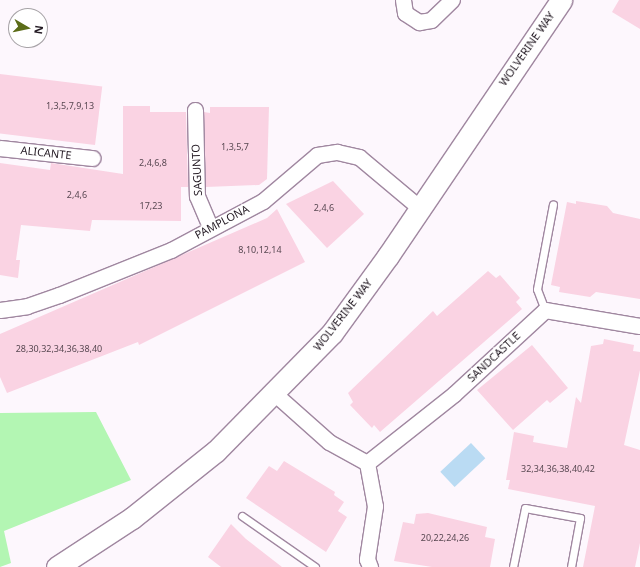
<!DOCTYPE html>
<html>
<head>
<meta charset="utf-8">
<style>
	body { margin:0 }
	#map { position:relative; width:640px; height:567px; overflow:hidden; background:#fdf7fd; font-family:"Noto Sans",sans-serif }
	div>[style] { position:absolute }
	.green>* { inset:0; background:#b3f6b3 }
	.water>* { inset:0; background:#badbf3; transform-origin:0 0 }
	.building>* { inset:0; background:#fad3e3; transform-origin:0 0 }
	.roads { filter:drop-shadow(1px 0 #a087a0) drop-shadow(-1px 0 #a087a0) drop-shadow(0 1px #a087a0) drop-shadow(0 -1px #a087a0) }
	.lane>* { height:7px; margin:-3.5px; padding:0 3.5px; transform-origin:3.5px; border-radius:3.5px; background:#fff }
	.street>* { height:15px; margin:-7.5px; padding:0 7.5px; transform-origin:7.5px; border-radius:7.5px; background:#fff }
	.secondary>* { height:21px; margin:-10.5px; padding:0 10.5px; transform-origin:10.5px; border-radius:10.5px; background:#fff }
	span { translate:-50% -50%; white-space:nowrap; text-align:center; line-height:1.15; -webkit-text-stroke:3px #fff; paint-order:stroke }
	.number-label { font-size:9px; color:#584852 }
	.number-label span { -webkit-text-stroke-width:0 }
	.street-label { font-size:11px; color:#221922 }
	.north { position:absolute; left:8px; top:8px; width:40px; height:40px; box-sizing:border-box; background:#fff; border:1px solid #a7a3a7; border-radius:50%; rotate:99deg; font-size:11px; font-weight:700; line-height:16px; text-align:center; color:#221922 }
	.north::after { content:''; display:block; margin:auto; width:14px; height:18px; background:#5b6c18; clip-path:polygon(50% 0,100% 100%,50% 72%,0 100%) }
</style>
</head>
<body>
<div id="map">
	<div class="green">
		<div style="clip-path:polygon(96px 412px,131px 480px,4px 531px,11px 563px,0 567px,0 413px)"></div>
	</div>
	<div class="water">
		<div style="left:471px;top:443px;width:21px;height:42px;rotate:47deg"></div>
	</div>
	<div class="building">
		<div style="clip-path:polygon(619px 0,640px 0,640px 29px,612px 12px)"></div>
		<div style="left:0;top:74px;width:103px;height:59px;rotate:7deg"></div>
		<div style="clip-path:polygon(123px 106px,150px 106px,150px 112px,186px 112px,188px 187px,181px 187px,181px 221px,92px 220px,90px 231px,21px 225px,16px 260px,20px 260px,18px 278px,0 275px,0 163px,50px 170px,51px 163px,123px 174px)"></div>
		<div style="clip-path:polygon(210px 107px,269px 107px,267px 179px,259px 185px,206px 187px,204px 112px,210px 113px)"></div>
		<div style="clip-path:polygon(333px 181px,364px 214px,327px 248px,286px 204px)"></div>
		<div style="clip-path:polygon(576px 201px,607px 206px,613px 213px,640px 219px,640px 299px,596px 292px,590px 297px,559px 292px,560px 287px,551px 285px,567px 202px,576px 204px)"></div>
		<div style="clip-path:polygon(277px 209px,305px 262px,139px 345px,138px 342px,7px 393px,0 377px,0 334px,267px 218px)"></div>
		<div style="clip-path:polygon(488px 271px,496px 278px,500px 275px,520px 298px,516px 302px,522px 309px,380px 432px,374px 425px,372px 428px,350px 405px,353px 402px,348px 393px,433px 311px,437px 316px)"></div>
		<div style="clip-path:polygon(604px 339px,634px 345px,633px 351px,640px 352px,640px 370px,624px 445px,640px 450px,640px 543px,635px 567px,583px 567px,595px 506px,508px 489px,510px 480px,506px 480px,514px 432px,534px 436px,533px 442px,567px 448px,576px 397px,581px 403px,591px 346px,603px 344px)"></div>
		<div style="clip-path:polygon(532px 345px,568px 388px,550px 403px,547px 400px,513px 430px,477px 390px)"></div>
		<div style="clip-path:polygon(284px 461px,335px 492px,334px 495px,344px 502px,338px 511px,347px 517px,326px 552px,246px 498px,269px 466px,277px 471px)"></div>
		<div style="clip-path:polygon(428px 513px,487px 527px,485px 537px,495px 539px,490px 567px,432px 567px,394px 561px,403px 522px,414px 524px,416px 514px)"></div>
		<div style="clip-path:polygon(231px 524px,246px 539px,282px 567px,221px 567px,208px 557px)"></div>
	</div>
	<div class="roads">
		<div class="lane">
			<div style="left:545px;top:310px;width:22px;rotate:-111deg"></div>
			<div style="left:537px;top:289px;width:86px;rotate:-79.3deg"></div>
			<div style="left:242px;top:516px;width:89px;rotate:34.9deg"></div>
			<div style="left:513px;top:567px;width:60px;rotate:-78.5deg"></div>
			<div style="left:525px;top:508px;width:56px;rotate:10.3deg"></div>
			<div style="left:580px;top:518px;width:50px;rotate:100.4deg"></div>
		</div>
		<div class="street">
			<div style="left:403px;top:0;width:13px;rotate:81deg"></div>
			<div style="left:405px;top:13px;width:17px;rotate:33deg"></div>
			<div style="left:419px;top:22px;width:12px;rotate:-9deg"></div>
			<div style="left:431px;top:20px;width:29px;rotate:-44deg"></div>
			<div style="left:195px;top:110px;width:86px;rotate:88.7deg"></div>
			<div style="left:197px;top:196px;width:34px;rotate:67deg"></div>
			<div style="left:0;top:148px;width:93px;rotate:6.2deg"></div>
			<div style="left:0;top:310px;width:27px;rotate:-8deg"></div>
			<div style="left:27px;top:306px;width:34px;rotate:-19deg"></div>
			<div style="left:59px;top:295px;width:121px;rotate:-21.9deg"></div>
			<div style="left:171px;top:250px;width:104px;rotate:-28deg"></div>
			<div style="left:263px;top:201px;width:71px;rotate:-40.4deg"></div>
			<div style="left:317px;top:155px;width:20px;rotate:-9deg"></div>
			<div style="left:337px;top:152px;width:23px;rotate:13deg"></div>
			<div style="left:359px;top:157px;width:81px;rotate:40deg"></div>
			<div style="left:275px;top:394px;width:72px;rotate:41.6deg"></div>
			<div style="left:329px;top:442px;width:43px;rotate:28.9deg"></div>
			<div style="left:367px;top:463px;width:44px;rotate:79.5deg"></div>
			<div style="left:375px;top:506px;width:54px;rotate:98.6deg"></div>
			<div style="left:367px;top:559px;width:9px;rotate:69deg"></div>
			<div style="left:367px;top:463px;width:111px;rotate:-38.4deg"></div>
			<div style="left:454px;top:394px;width:124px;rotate:-42.7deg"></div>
			<div style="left:545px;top:310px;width:96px;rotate:9.6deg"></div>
		</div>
		<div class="secondary">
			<div style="left:57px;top:567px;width:90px;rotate:-33.2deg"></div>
			<div style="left:132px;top:518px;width:107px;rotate:-38.6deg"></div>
			<div style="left:216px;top:451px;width:165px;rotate:-45.5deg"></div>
			<div style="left:332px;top:333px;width:95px;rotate:-54deg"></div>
			<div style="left:388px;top:256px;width:309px;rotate:-55.9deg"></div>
		</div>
	</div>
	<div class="number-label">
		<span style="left:70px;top:106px">1,3,5,7,9,13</span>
		<span style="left:235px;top:147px">1,3,5,7</span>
		<span style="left:153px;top:163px">2,4,6,8</span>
		<span style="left:77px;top:195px">2,4,6</span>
		<span style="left:151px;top:206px">17,23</span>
		<span style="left:324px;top:208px">2,4,6</span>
		<span style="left:260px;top:250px">8,10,12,14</span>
		<span style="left:59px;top:349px">28,30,32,34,36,38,40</span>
		<span style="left:558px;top:469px">32,34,36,38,40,42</span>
		<span style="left:445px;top:538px">20,22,24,26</span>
	</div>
	<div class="street-label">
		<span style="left:527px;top:49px;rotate:-55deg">WOLVERINE WAY</span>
		<span style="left:46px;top:153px;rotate:6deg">ALICANTE</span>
		<span style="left:197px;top:170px;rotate:-93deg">SAGUNTO</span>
		<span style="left:222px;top:222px;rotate:-28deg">PAMPLONA</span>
		<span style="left:343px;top:315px;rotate:-52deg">WOLVERINE WAY</span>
		<span style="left:494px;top:357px;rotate:-43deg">SANDCASTLE</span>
	</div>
	<div class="north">N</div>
</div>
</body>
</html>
